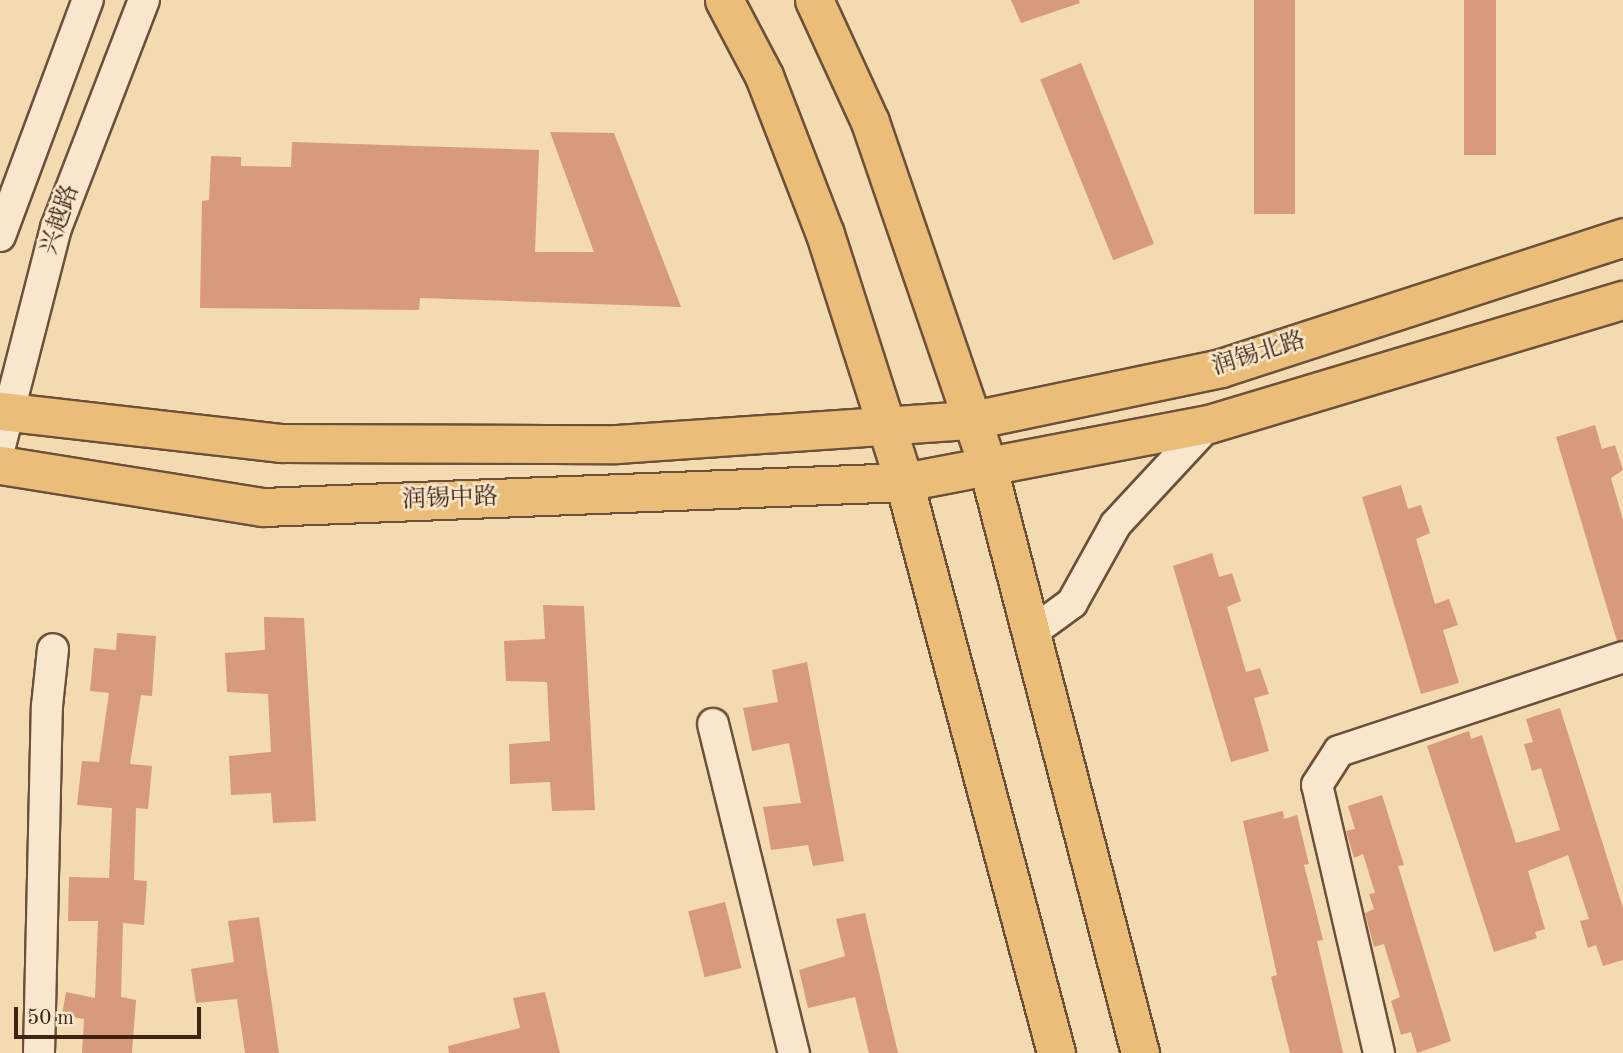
<!DOCTYPE html>
<html>
<head>
<meta charset="utf-8">
<style>
	body { margin:0 }
	#map { position:relative; width:1623px; height:1053px; overflow:hidden; background:#f4dab1; font-family:"Old Standard TT","Noto Serif SC",serif }
	div>[style] { position:absolute }
	.building>* { inset:0; background:#d79a7b; transform-origin:0 0 }
	.roads { filter:drop-shadow(2px 0 #6c503a) drop-shadow(-2px 0 #6c503a) drop-shadow(0 2px #6c503a) drop-shadow(0 -2px #6c503a) }
	.minor>* { height:30px; margin:-15px; padding:0 15px; transform-origin:15px; border-radius:15px; background:#f8e7cc }
	.major>* { height:37px; margin:-18.5px; padding:0 18.5px; transform-origin:18.5px; border-radius:18.5px; background:#eabd78 }
	span { translate:-50% -50%; white-space:nowrap; text-align:center; line-height:1.15; -webkit-text-stroke:5px #f8e7cc; paint-order:stroke }
	.street-label { font-size:24px; color:#3e2212 }
	.scale { position:absolute; left:14px; top:1007px; width:187px; height:32px; box-sizing:border-box; border:4px solid #3e2212; border-top:0; padding-left:9px; font-size:21px; line-height:24px; white-space:nowrap; color:#3e2212; -webkit-text-stroke:5px #f8e7cc; paint-order:stroke }
</style>
</head>
<body>
<div id="map">
	<div class="building">
		<div style="clip-path:polygon(1011px 0,1079px 0,1080px 3px,1021px 23px)"></div>
		<div style="left:1254px;top:0;width:41px;height:214px"></div>
		<div style="left:1464px;top:0;width:32px;height:155px"></div>
		<div style="left:1081px;top:63px;width:195px;height:44px;rotate:68deg"></div>
		<div style="clip-path:polygon(550px 132px,614px 133px,681px 307px,420px 298px,419px 310px,200px 308px,202px 201px,209px 200px,211px 156px,241px 157px,241px 166px,291px 167px,292px 142px,539px 150px,535px 252px,594px 252px)"></div>
		<div style="clip-path:polygon(1595px 425px,1602px 449px,1615px 445px,1623px 470px,1611px 478px,1623px 520px,1623px 640px,1617px 641px,1556px 437px)"></div>
		<div style="clip-path:polygon(1401px 485px,1408px 509px,1421px 505px,1430px 533px,1416px 539px,1435px 604px,1449px 599px,1458px 625px,1443px 630px,1459px 683px,1421px 694px,1362px 497px)"></div>
		<div style="clip-path:polygon(1212px 553px,1219px 577px,1232px 573px,1241px 601px,1227px 607px,1246px 672px,1260px 668px,1269px 694px,1254px 698px,1269px 751px,1231px 762px,1173px 566px)"></div>
		<div style="clip-path:polygon(543px 605px,584px 606px,595px 810px,552px 811px,550px 782px,510px 784px,509px 744px,550px 741px,547px 682px,506px 681px,504px 641px,545px 639px)"></div>
		<div style="clip-path:polygon(264px 617px,304px 618px,316px 821px,273px 823px,271px 793px,231px 795px,229px 756px,271px 752px,268px 694px,227px 692px,225px 653px,265px 650px)"></div>
		<div style="clip-path:polygon(117px 633px,156px 636px,152px 696px,141px 695px,130px 764px,152px 766px,148px 809px,136px 808px,134px 880px,147px 881px,144px 925px,123px 923px,121px 997px,136px 1000px,132px 1053px,82px 1053px,84px 1019px,62px 1015px,66px 992px,95px 998px,98px 921px,68px 921px,69px 877px,109px 878px,112px 808px,77px 805px,82px 761px,99px 762px,109px 693px,90px 691px,94px 648px,116px 650px)"></div>
		<div style="clip-path:polygon(807px 662px,844px 861px,813px 866px,808px 845px,771px 850px,763px 807px,801px 803px,789px 743px,752px 751px,743px 708px,778px 702px,772px 670px)"></div>
		<div style="clip-path:polygon(1560px 708px,1623px 908px,1623px 960px,1603px 966px,1596px 945px,1588px 948px,1580px 921px,1589px 919px,1568px 855px,1528px 871px,1545px 929px,1535px 932px,1537px 938px,1494px 952px,1427px 746px,1469px 731px,1471px 739px,1482px 735px,1516px 843px,1560px 830px,1541px 768px,1532px 771px,1524px 744px,1533px 742px,1526px 719px)"></div>
		<div style="clip-path:polygon(1382px 795px,1404px 865px,1398px 866px,1451px 1041px,1417px 1053px,1411px 1032px,1401px 1035px,1391px 1001px,1400px 997px,1390px 964px,1384px 944px,1374px 947px,1365px 913px,1374px 909px,1369px 894px,1375px 893px,1363px 854px,1354px 858px,1346px 831px,1355px 829px,1348px 806px)"></div>
		<div style="clip-path:polygon(1283px 811px,1284px 819px,1297px 815px,1309px 864px,1304px 865px,1323px 940px,1317px 941px,1343px 1053px,1290px 1053px,1271px 977px,1277px 975px,1243px 821px)"></div>
		<div style="left:725px;top:902px;width:68px;height:38px;rotate:76deg"></div>
		<div style="clip-path:polygon(865px 913px,898px 1053px,869px 1053px,855px 997px,808px 1008px,799px 970px,845px 956px,836px 919px)"></div>
		<div style="clip-path:polygon(259px 917px,279px 1053px,245px 1053px,237px 999px,196px 1003px,191px 969px,234px 962px,228px 921px)"></div>
		<div style="clip-path:polygon(545px 992px,560px 1053px,449px 1053px,448px 1046px,520px 1028px,513px 998px)"></div>
	</div>
	<div class="roads">
		<div class="minor">
			<div style="left:0;top:236px;width:252px;rotate:-69.6deg"></div>
			<div style="left:0;top:446px;width:225px;rotate:-75.6deg"></div>
			<div style="left:56px;top:228px;width:244px;rotate:-68.9deg"></div>
			<div style="left:1031px;top:633px;width:51px;rotate:-36.2deg"></div>
			<div style="left:1072px;top:603px;width:90px;rotate:-60.9deg"></div>
			<div style="left:1116px;top:524px;width:137px;rotate:-47.1deg"></div>
			<div style="left:713px;top:724px;width:339px;rotate:76.2deg"></div>
			<div style="left:39px;top:1053px;width:347px;rotate:-88.7deg"></div>
			<div style="left:47px;top:706px;width:57px;rotate:-84deg"></div>
			<div style="left:1379px;top:1053px;width:275px;rotate:-103deg"></div>
			<div style="left:1317px;top:785px;width:40px;rotate:-57.1deg"></div>
			<div style="left:1339px;top:751px;width:299px;rotate:-18.3deg"></div>
		</div>
		<div class="major">
			<div style="left:724px;top:0;width:86px;rotate:62.2deg"></div>
			<div style="left:764px;top:76px;width:169px;rotate:68.9deg"></div>
			<div style="left:825px;top:234px;width:260px;rotate:72.3deg"></div>
			<div style="left:904px;top:482px;width:591px;rotate:75.09deg"></div>
			<div style="left:814px;top:0;width:134px;rotate:65.3deg"></div>
			<div style="left:870px;top:122px;width:361px;rotate:71.1deg"></div>
			<div style="left:987px;top:464px;width:609px;rotate:75.44deg"></div>
			<div style="left:0;top:411px;width:283px;rotate:6.5deg"></div>
			<div style="left:281px;top:443px;width:336px;rotate:0.2deg"></div>
			<div style="left:617px;top:444px;width:356px;rotate:-3.9deg"></div>
			<div style="left:972px;top:420px;width:254px;rotate:-11.8deg"></div>
			<div style="left:1221px;top:368px;width:423px;rotate:-18deg"></div>
			<div style="left:0;top:465px;width:266px;rotate:9.1deg"></div>
			<div style="left:263px;top:507px;width:641px;rotate:-2.23deg"></div>
			<div style="left:904px;top:482px;width:310px;rotate:-10.8deg"></div>
			<div style="left:1209px;top:424px;width:432px;rotate:-16.7deg"></div>
		</div>
	</div>
	<div class="street-label">
		<span style="left:61px;top:220px;rotate:-71deg">兴越路</span>
		<span style="left:1259px;top:355px;rotate:-17deg">润锡北路</span>
		<span style="left:450px;top:500px;rotate:-2deg">润锡中路</span>
	</div>
	<div class="scale">50 m</div>
</div>
</body>
</html>
